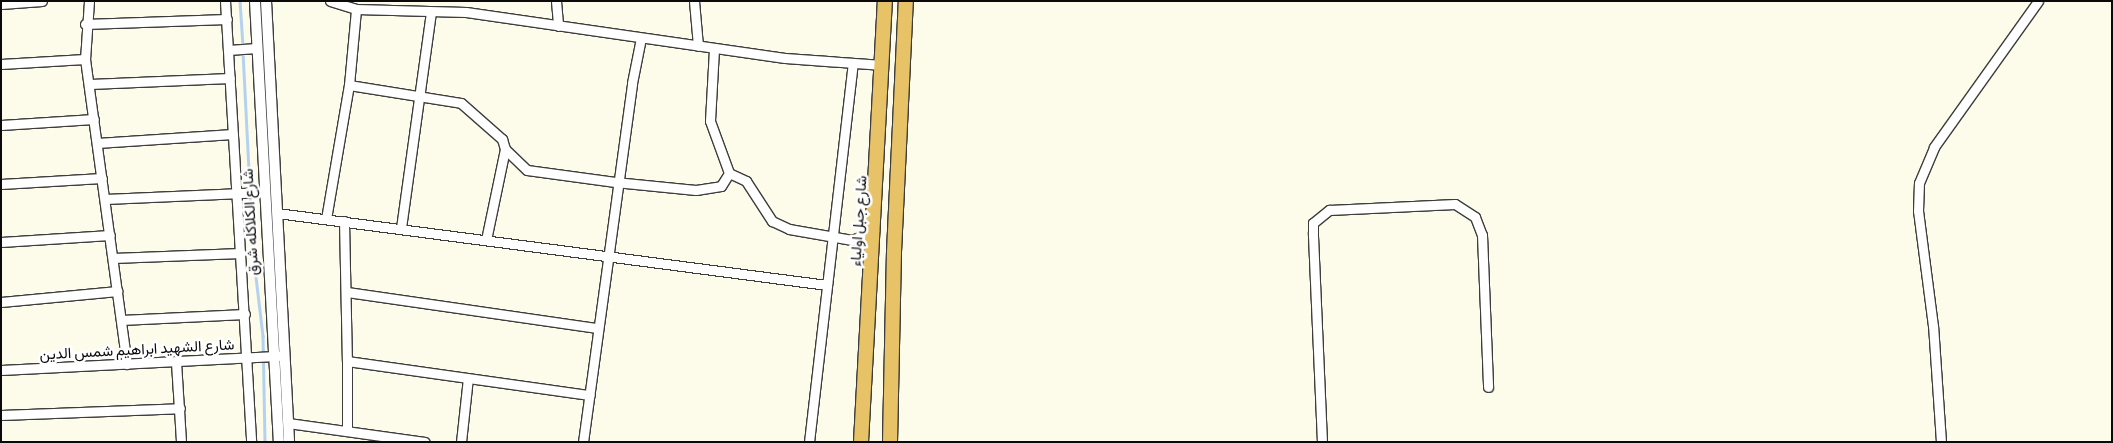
<!DOCTYPE html>
<html>
<head>
<meta charset="utf-8">
<style>
	body { margin:0 }
	#map { position:relative; width:2113px; height:443px; overflow:hidden; background:#fdfbea; font-family:"Crimson Pro",Vazirmatn,serif }
	div>[style] { position:absolute }
	.stream>* { height:2.5px; margin:-1.25px; padding:0 1.25px; transform-origin:1.25px; border-radius:1.25px; background:#b4d2ef }
	.roads { filter:drop-shadow(1px 0 #3d3d3d) drop-shadow(-1px 0 #3d3d3d) drop-shadow(0 1px #3d3d3d) drop-shadow(0 -1px #3d3d3d) }
	.minor>* { height:9px; margin:-4.5px; padding:0 4.5px; transform-origin:4.5px; border-radius:4.5px; background:#fff }
	.tertiary>* { height:10px; margin:-5px; padding:0 5px; transform-origin:5px; border-radius:5px; background:#fff }
	.trunk>* { height:14px; margin:-7px; padding:0 7px; transform-origin:7px; border-radius:7px; background:#e8c266 }
	span { translate:-50% -50%; white-space:nowrap; text-align:center; line-height:1.15; -webkit-text-stroke:5px #fff; paint-order:stroke }
	.street-label { font-size:15px; color:#0a0a0a }
	.frame { position:absolute; inset:0; border:2px solid #0a0a0a; pointer-events:none }
</style>
</head>
<body>
<div id="map">
	<div class="stream">
		<div style="left:240px;top:1px;width:45px;rotate:86.2deg"></div>
		<div style="left:243px;top:52px;width:200px;rotate:87.1deg"></div>
		<div style="left:253px;top:252px;width:85px;rotate:83.2deg"></div>
		<div style="left:263px;top:336px;width:106px;rotate:88.9deg"></div>
	</div>
	<div class="roads">
		<div class="minor">
			<div style="left:89px;top:1px;width:58px;rotate:93.9deg"></div>
			<div style="left:85px;top:59px;width:308px;rotate:82.2deg"></div>
			<div style="left:225px;top:1px;width:442px;rotate:86.6deg"></div>
			<div style="left:330px;top:1px;width:27px;rotate:17deg"></div>
			<div style="left:356px;top:9px;width:110px;rotate:1.6deg"></div>
			<div style="left:466px;top:12px;width:322px;rotate:8.2deg"></div>
			<div style="left:785px;top:58px;width:98px;rotate:4.1deg"></div>
			<div style="left:556px;top:1px;width:25px;rotate:85deg"></div>
			<div style="left:694px;top:1px;width:45px;rotate:84.9deg"></div>
			<div style="left:1px;top:4px;width:41px;rotate:-4.2deg"></div>
			<div style="left:85px;top:24px;width:142px;rotate:-2deg"></div>
			<div style="left:714px;top:49px;width:72px;rotate:93.2deg"></div>
			<div style="left:710px;top:121px;width:55px;rotate:69.9deg"></div>
			<div style="left:729px;top:173px;width:19px;rotate:25deg"></div>
			<div style="left:746px;top:181px;width:48px;rotate:57deg"></div>
			<div style="left:772px;top:221px;width:19px;rotate:25deg"></div>
			<div style="left:789px;top:229px;width:64px;rotate:9.9deg"></div>
			<div style="left:852px;top:240px;width:24px;rotate:-22deg"></div>
			<div style="left:228px;top:50px;width:29px;rotate:-4deg"></div>
			<div style="left:1px;top:64px;width:84px;rotate:-3.4deg"></div>
			<div style="left:90px;top:84px;width:140px;rotate:-2.5deg"></div>
			<div style="left:349px;top:85px;width:113px;rotate:9.1deg"></div>
			<div style="left:461px;top:103px;width:55px;rotate:41.3deg"></div>
			<div style="left:502px;top:139px;width:10px;rotate:73deg"></div>
			<div style="left:505px;top:149px;width:93px;rotate:101.8deg"></div>
			<div style="left:1px;top:125px;width:93px;rotate:-3.7deg"></div>
			<div style="left:97px;top:143px;width:136px;rotate:-3.8deg"></div>
			<div style="left:505px;top:149px;width:30px;rotate:44deg"></div>
			<div style="left:527px;top:170px;width:89px;rotate:7.8deg"></div>
			<div style="left:615px;top:182px;width:81px;rotate:5.6deg"></div>
			<div style="left:696px;top:190px;width:25px;rotate:-9deg"></div>
			<div style="left:721px;top:186px;width:15px;rotate:-58deg"></div>
			<div style="left:1px;top:184px;width:101px;rotate:-3.4deg"></div>
			<div style="left:105px;top:199px;width:160px;rotate:-2.5deg"></div>
			<div style="left:277px;top:213px;width:555px;rotate:7.46deg"></div>
			<div style="left:326px;top:219px;width:136px;rotate:-80.3deg"></div>
			<div style="left:349px;top:85px;width:76px;rotate:-84.7deg"></div>
			<div style="left:344px;top:221px;width:140px;rotate:88.8deg"></div>
			<div style="left:347px;top:361px;width:245px;rotate:8deg"></div>
			<div style="left:401px;top:228px;width:217px;rotate:-82.1deg"></div>
			<div style="left:1px;top:242px;width:109px;rotate:-3.7deg"></div>
			<div style="left:113px;top:258px;width:128px;rotate:-2.2deg"></div>
			<div style="left:347px;top:292px;width:253px;rotate:8.2deg"></div>
			<div style="left:1px;top:302px;width:117px;rotate:-5.4deg"></div>
			<div style="left:121px;top:320px;width:124px;rotate:-2.8deg"></div>
			<div style="left:347px;top:361px;width:70px;rotate:90deg"></div>
			<div style="left:176px;top:362px;width:80px;rotate:86.4deg"></div>
			<div style="left:1px;top:370px;width:280px;rotate:-2.9deg"></div>
			<div style="left:1px;top:415px;width:179px;rotate:-2.2deg"></div>
			<div style="left:288px;top:423px;width:138px;rotate:7.9deg"></div>
			<div style="left:461px;top:442px;width:64px;rotate:-83.8deg"></div>
			<div style="left:583px;top:442px;width:362px;rotate:-82.2deg"></div>
			<div style="left:632px;top:83px;width:46px;rotate:-78.7deg"></div>
			<div style="left:809px;top:442px;width:381px;rotate:-83.4deg"></div>
			<div style="left:1322px;top:442px;width:210px;rotate:-92.5deg"></div>
			<div style="left:1313px;top:232px;width:9px;rotate:-90deg"></div>
			<div style="left:1313px;top:223px;width:21px;rotate:-39deg"></div>
			<div style="left:1329px;top:210px;width:126px;rotate:-2.7deg"></div>
			<div style="left:1455px;top:204px;width:24px;rotate:33deg"></div>
			<div style="left:1475px;top:217px;width:19px;rotate:69deg"></div>
			<div style="left:1482px;top:235px;width:152px;rotate:87.7deg"></div>
			<div style="left:1941px;top:442px;width:116px;rotate:-93.9deg"></div>
			<div style="left:1933px;top:326px;width:116px;rotate:-97.4deg"></div>
			<div style="left:1918px;top:211px;width:28px;rotate:-88deg"></div>
			<div style="left:1919px;top:183px;width:39px;rotate:-67deg"></div>
			<div style="left:1934px;top:147px;width:179px;rotate:-54.5deg"></div>
		</div>
		<div class="tertiary">
			<div style="left:255px;top:1px;width:442px;rotate:86.9deg"></div>
			<div style="left:266px;top:1px;width:442px;rotate:87deg"></div>
		</div>
		<div class="trunk">
			<div style="left:861px;top:442px;width:442px;rotate:-86.9deg"></div>
			<div style="left:890px;top:442px;width:190px;rotate:-88.8deg"></div>
			<div style="left:894px;top:252px;width:251px;rotate:-87.3deg"></div>
		</div>
	</div>
	<div class="street-label">
		<span style="left:859px;top:221px;rotate:-86deg">شارع جبل اولياء</span>
		<span style="left:251px;top:222px;rotate:-93deg">شارع الكلاكله شرق</span>
		<span style="left:137px;top:350px;rotate:-3deg">شارع الشهيد ابراهيم شمس الدين</span>
	</div>
	<div class="frame"></div>
</div>
</body>
</html>
